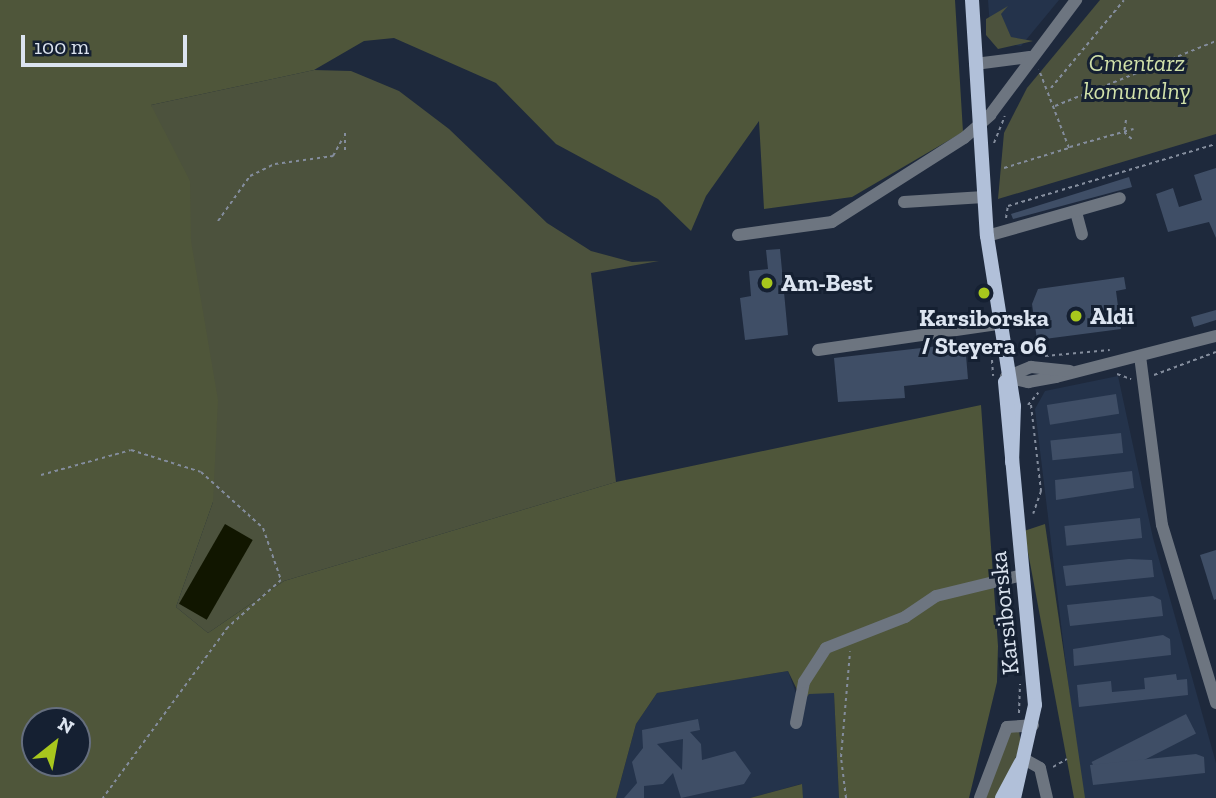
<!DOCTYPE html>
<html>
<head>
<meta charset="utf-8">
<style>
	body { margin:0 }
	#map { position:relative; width:1216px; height:798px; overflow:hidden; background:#1e293c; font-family:"Zilla Slab",serif }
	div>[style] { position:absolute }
	.built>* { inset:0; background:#24334b }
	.green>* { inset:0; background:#4c523d }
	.forest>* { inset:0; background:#4f563a }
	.water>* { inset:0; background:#111600; transform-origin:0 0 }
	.building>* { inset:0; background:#3f4e66; transform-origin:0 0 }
	.path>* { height:2px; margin-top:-1px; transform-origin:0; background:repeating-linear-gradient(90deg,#848d9d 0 3.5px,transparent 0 7px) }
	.minor>* { height:12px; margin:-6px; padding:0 6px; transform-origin:6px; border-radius:6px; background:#6d7580 }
	.major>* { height:14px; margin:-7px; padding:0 7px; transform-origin:7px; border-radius:7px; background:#b1c0d9 }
	.dots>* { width:19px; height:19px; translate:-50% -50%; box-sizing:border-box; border:4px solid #152032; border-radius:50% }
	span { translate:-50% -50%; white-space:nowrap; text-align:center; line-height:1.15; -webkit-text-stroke:6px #152032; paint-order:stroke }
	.park-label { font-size:24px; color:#d1e1a9; font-style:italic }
	.poi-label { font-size:24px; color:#dce4f0; font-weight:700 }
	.left { translate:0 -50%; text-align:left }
	.street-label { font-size:24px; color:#dce4f0 }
	.north { position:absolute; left:21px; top:707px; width:70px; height:70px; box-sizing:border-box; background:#152032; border:2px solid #656e7e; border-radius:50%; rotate:31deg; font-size:19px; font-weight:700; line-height:28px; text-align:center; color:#dce4f0 }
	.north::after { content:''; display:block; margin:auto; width:24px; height:32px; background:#a8c71d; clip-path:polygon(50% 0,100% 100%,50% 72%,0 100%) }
	.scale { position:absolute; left:21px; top:35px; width:166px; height:32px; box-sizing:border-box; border:4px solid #dce4f0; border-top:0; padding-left:9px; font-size:21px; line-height:24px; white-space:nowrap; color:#dce4f0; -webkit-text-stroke:5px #152032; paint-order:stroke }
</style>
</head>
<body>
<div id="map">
	<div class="built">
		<div style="clip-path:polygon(988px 0,1059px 0,1021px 46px,991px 41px)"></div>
		<div style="clip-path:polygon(1118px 376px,1153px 538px,1216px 763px,1216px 798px,1082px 798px,1035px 409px,1045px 391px)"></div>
		<div style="clip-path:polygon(788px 671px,796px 693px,834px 693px,839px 798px,803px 798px,801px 784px,750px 798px,616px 798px,636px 724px,657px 693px)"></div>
	</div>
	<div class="green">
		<div style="clip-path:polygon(1100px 0,1216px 0,1216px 134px,998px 199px,1004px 133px,1027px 88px)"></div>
		<div style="clip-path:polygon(1008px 6px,1001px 14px,1011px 37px,1033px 41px,998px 49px,986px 35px,986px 19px)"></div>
		<div style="clip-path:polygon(314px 70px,351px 71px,399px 91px,449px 129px,547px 223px,591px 251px,632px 262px,659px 261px,591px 273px,616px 482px,284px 581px,208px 633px,176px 607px,213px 502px,151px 105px)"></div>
		<div style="clip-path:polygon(1019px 730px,1021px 746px,997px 798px,983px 798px,1009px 731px)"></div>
	</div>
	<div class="forest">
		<div style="clip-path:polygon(evenodd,0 0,955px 0,963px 132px,852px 197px,764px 209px,759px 121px,706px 196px,691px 231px,658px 199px,556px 144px,496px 83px,394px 38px,364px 41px,314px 70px,151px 105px,190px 181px,191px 241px,218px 400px,213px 502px,176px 607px,208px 633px,284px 581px,616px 482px,981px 405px,998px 646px,997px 682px,969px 798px,839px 798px,834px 693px,809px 694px,803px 702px,788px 671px,657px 693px,636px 724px,616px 798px,0 798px,0 0,35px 721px,77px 721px,77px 763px,35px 763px,35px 721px)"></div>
		<div style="clip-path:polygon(1045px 524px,1085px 798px,1074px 798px,1024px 531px)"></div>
		<div style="clip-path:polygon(802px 784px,803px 798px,750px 798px)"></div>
	</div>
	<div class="water">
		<div style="left:225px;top:524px;width:32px;height:92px;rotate:30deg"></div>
	</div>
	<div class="building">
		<div style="clip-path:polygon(1216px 168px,1216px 238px,1209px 222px,1168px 232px,1156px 194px,1173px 188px,1179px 207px,1202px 200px,1194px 175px)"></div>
		<div style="clip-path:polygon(1129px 177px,1132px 187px,1013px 219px,1011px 214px)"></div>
		<div style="clip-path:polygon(780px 249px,788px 335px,745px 340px,740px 298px,751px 296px,749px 271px,768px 269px,766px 250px)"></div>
		<div style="clip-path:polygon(1124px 277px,1126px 289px,1116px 291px,1121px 329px,1037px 340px,1032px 304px,1038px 289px)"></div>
		<div style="clip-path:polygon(1216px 310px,1216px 320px,1194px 327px,1191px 317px)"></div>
		<div style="clip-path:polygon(965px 343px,968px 379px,904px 386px,905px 398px,838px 402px,834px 358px)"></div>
		<div style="left:1116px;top:394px;width:20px;height:70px;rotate:81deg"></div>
		<div style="left:1121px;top:433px;width:20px;height:71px;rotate:84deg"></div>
		<div style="clip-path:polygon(1132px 471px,1134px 488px,1056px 500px,1055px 480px)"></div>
		<div style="left:1140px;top:518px;width:20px;height:76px;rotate:84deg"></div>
		<div style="clip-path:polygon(1216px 550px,1216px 599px,1214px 600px,1200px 555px)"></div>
		<div style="clip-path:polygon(1129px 559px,1152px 560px,1154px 577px,1066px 586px,1063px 566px)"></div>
		<div style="clip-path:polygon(1153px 596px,1161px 600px,1163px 616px,1070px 626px,1067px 605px)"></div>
		<div style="clip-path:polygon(1163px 635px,1170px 639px,1171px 655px,1074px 666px,1073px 649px)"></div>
		<div style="clip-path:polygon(1176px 674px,1177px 680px,1187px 679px,1188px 695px,1079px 707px,1077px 685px,1111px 681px,1112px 692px,1145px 689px,1144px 678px)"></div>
		<div style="left:1186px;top:714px;width:22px;height:106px;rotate:63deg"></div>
		<div style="clip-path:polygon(evenodd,698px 719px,700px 730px,690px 732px,701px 744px,702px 760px,735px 751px,751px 773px,744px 784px,681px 798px,673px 773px,663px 784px,644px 786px,644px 798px,624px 798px,637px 783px,632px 762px,643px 748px,642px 730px,698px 719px,683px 739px,682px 770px,657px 744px,683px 739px)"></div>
		<div style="clip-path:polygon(1196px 754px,1204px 757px,1205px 773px,1093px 785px,1090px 765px)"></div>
	</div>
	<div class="path">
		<div style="left:1051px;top:88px;width:114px;rotate:-50.3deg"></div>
		<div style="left:1055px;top:106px;width:174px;rotate:-22deg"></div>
		<div style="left:1126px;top:120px;width:12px;rotate:99deg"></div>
		<div style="left:1124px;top:132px;width:13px;rotate:42deg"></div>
		<div style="left:345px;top:133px;width:18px;rotate:90deg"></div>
		<div style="left:994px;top:143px;width:29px;rotate:-68deg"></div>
		<div style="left:1070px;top:147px;width:66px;rotate:-15.9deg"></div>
		<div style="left:1004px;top:168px;width:68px;rotate:-17.1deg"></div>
		<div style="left:1069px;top:148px;width:84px;rotate:-111deg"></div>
		<div style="left:1006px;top:218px;width:12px;rotate:-81deg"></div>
		<div style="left:1008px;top:206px;width:217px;rotate:-16.6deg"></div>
		<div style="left:218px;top:221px;width:55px;rotate:-54.6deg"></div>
		<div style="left:250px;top:176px;width:28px;rotate:-26deg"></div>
		<div style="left:275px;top:164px;width:59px;rotate:-7.9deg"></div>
		<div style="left:333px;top:156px;width:21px;rotate:-61deg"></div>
		<div style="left:991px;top:346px;width:30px;rotate:86deg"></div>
		<div style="left:1045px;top:356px;width:65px;rotate:-5.3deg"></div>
		<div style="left:1117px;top:374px;width:15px;rotate:20deg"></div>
		<div style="left:1154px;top:375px;width:66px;rotate:-20.4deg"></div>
		<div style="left:1028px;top:405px;width:16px;rotate:-50deg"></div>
		<div style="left:1031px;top:405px;width:87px;rotate:83.4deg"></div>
		<div style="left:1041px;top:491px;width:24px;rotate:109deg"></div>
		<div style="left:41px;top:475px;width:93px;rotate:-15.5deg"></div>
		<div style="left:131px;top:450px;width:73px;rotate:17.4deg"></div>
		<div style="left:201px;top:472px;width:84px;rotate:42.1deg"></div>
		<div style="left:263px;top:528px;width:55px;rotate:70.9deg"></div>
		<div style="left:281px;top:580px;width:71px;rotate:138.4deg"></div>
		<div style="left:228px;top:627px;width:212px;rotate:126.2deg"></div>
		<div style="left:1019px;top:713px;width:29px;rotate:-88deg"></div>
		<div style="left:1053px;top:767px;width:16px;rotate:-30deg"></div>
		<div style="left:846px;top:798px;width:41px;rotate:-97deg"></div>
		<div style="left:841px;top:757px;width:106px;rotate:-85.1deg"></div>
	</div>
	<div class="minor">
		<div style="left:975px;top:64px;width:55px;rotate:-7.3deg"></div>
		<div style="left:904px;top:202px;width:80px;rotate:-3.6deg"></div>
		<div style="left:1076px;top:212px;width:23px;rotate:75deg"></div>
		<div style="left:738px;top:235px;width:95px;rotate:-7.9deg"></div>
		<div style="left:832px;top:222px;width:156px;rotate:-32.5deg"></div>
		<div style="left:964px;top:138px;width:35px;rotate:-41deg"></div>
		<div style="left:990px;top:115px;width:144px;rotate:-53.2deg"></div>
		<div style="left:987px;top:236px;width:138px;rotate:-15.9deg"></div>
		<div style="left:818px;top:350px;width:183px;rotate:-8.2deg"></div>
		<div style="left:1140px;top:356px;width:170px;rotate:82.6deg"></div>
		<div style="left:1162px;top:525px;width:186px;rotate:73.1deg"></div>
		<div style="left:1006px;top:377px;width:23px;rotate:13deg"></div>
		<div style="left:1028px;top:382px;width:28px;rotate:-10deg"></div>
		<div style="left:1056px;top:377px;width:165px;rotate:-14.4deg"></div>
		<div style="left:1006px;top:377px;width:27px;rotate:-22deg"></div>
		<div style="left:1031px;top:367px;width:39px;rotate:6deg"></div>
		<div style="left:796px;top:723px;width:42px;rotate:-79deg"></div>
		<div style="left:804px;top:682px;width:40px;rotate:-57.1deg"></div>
		<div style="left:826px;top:648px;width:85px;rotate:-21.4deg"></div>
		<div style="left:905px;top:617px;width:37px;rotate:-34deg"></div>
		<div style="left:936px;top:596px;width:89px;rotate:-13.6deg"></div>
		<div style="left:1024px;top:759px;width:18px;rotate:29deg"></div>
		<div style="left:1040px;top:768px;width:31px;rotate:77deg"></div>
		<div style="left:980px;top:798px;width:76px;rotate:-69.2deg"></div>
		<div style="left:1007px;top:727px;width:26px;rotate:-4deg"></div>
	</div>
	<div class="major">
		<div style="left:972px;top:0;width:236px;rotate:86.4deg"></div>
		<div style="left:987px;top:236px;width:172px;rotate:81deg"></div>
		<div style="left:1014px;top:406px;width:56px;rotate:92deg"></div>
		<div style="left:1005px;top:382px;width:324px;rotate:84.7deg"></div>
		<div style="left:1035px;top:705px;width:95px;rotate:102.7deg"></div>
		<div style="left:1002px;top:798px;width:40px;rotate:-62deg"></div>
	</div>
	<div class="dots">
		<div style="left:767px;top:283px;background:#a8c71d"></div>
		<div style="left:984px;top:293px;background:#a8c71d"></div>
		<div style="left:1076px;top:316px;background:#a8c71d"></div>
	</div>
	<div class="park-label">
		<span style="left:1137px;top:77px">Cmentarz<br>komunalny</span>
	</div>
	<div class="poi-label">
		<span class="left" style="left:781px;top:283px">Am-Best</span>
		<span class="left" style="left:1090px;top:316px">Aldi</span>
		<span style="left:984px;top:332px">Karsiborska<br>/ Steyera 06</span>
	</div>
	<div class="street-label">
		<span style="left:1004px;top:613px;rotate:-96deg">Karsiborska</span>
	</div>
	<div class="north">N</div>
	<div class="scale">100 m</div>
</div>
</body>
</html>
